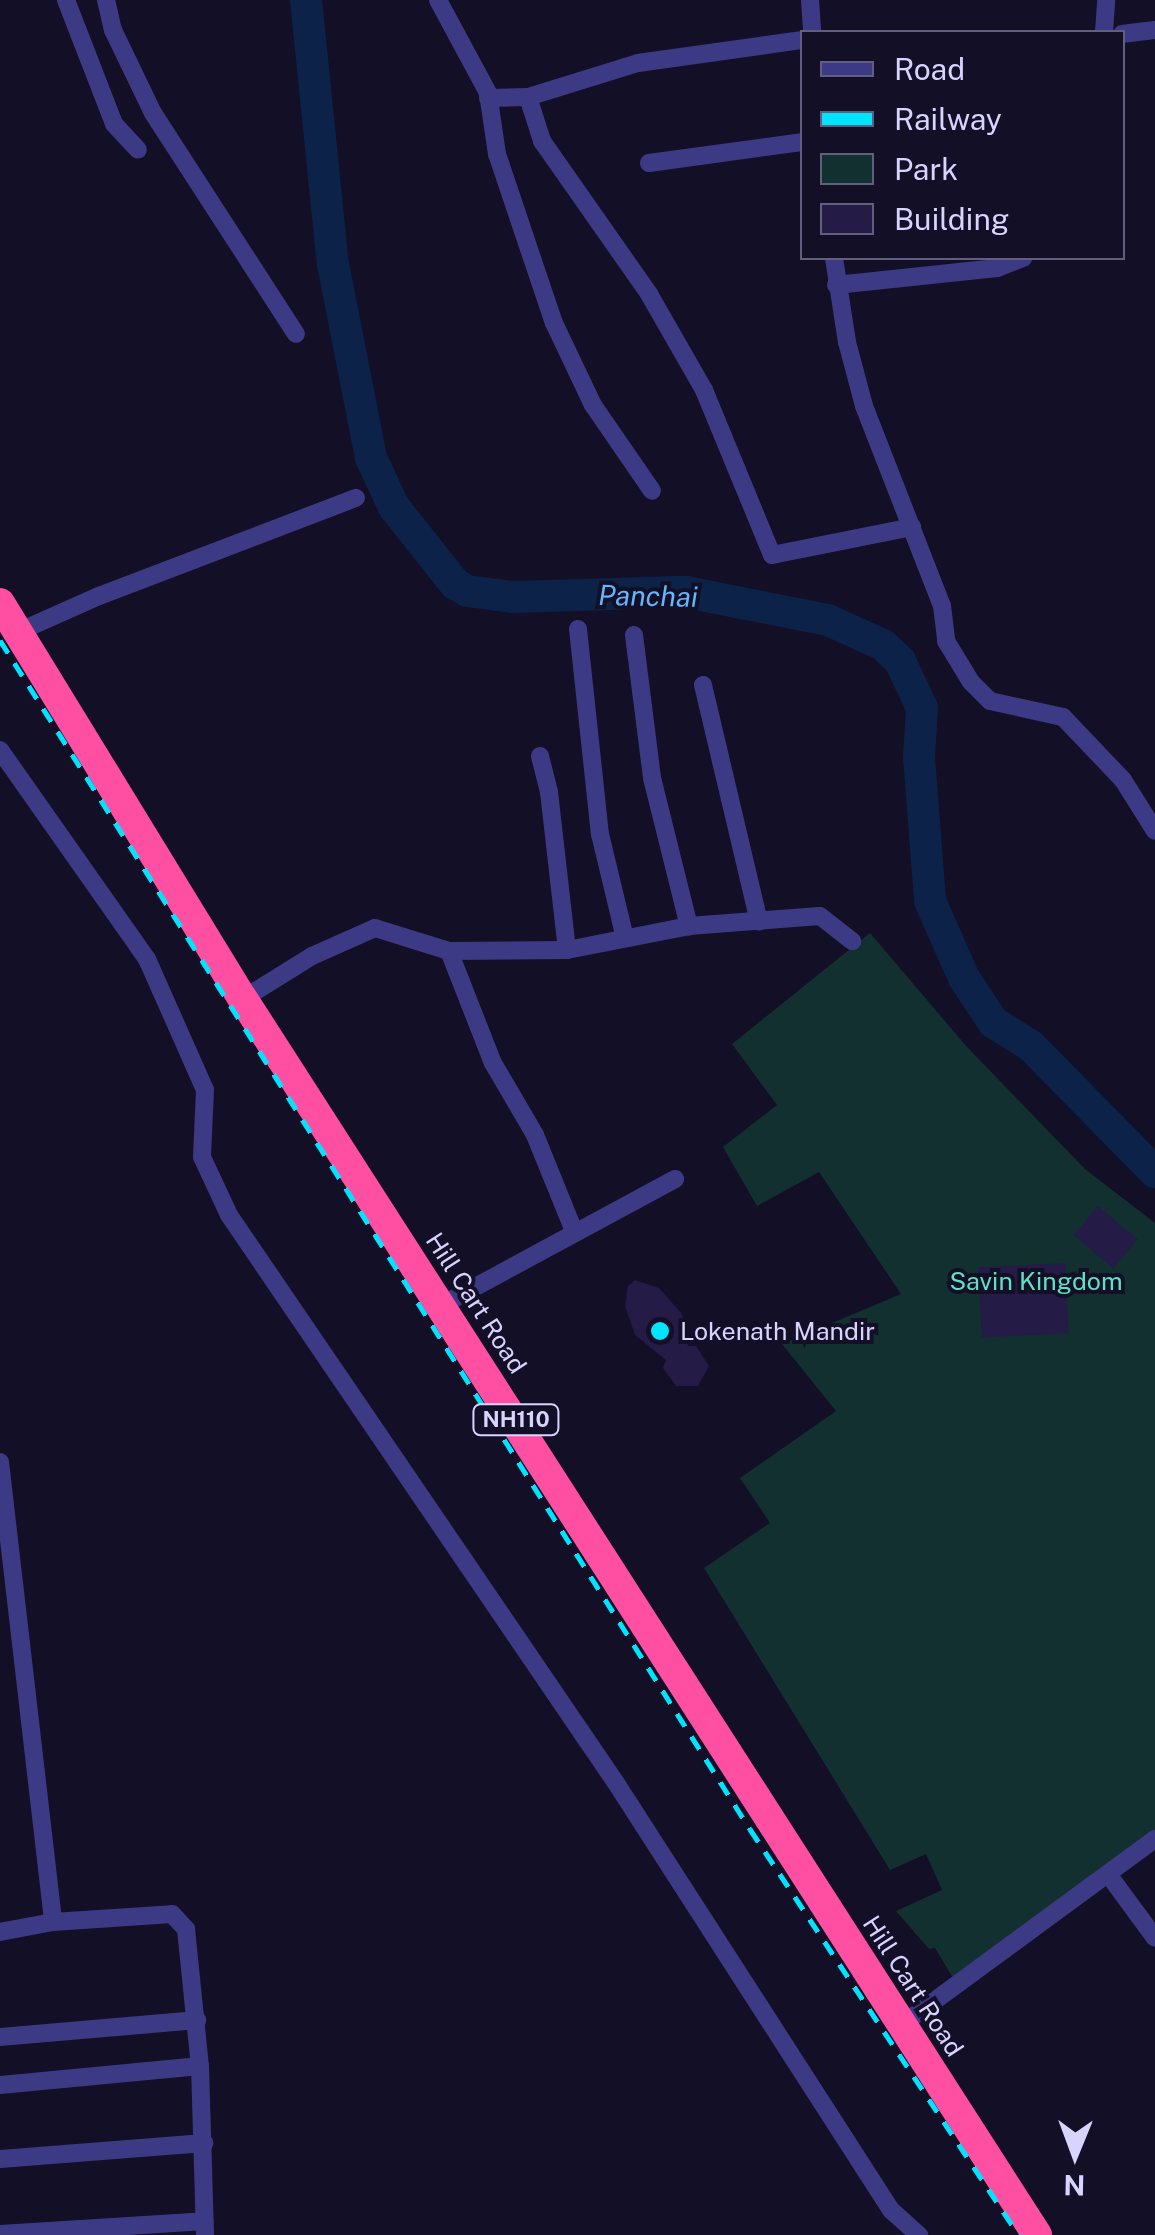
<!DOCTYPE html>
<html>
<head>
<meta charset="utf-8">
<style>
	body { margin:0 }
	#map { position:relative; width:1155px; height:2235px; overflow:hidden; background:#130f26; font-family:"Public Sans",sans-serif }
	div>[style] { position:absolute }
	.green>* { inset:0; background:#12302f }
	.river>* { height:32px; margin:-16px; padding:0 16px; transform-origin:16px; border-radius:16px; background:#0c2248 }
	.building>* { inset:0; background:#241b47; transform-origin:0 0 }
	.street>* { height:18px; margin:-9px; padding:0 9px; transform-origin:9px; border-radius:9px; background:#3d3a85 }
	.highway>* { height:30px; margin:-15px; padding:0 15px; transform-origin:15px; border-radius:15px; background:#ff4fa3 }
	.rail>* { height:5px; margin-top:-2.5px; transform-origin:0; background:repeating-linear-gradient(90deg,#00e5ff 0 15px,transparent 0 27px) }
	.dots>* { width:28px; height:28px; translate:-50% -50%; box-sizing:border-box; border:5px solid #130f26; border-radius:50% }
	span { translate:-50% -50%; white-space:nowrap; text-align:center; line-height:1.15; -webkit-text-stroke:8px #130f26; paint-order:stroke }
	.shield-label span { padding:2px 8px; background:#130f26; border:2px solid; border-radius:8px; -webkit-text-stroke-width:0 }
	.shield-label { font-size:22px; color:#d9d4ff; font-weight:700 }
	.park-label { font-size:25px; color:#5fe0c0 }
	.street-label { font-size:25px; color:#d9d4ff }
	.poi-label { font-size:25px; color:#d9d4ff }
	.left { translate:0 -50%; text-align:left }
	.water-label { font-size:28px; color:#62b6ff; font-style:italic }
	.legend { position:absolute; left:800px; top:30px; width:325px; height:230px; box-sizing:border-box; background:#130f26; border:2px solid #625e7d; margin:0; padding:12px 18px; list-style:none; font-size:30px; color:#d9d4ff }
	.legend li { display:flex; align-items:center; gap:20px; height:50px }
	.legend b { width:50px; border:2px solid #625e7d }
	.north { position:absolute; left:1025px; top:2105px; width:100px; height:100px; -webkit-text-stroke:8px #130f26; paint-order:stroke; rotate:181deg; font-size:28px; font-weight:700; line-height:40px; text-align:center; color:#d9d4ff }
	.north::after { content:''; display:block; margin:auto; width:35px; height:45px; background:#d9d4ff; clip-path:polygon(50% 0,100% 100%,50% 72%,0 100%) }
</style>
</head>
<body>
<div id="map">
	<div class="green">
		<div style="clip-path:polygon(870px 933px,967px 1047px,1085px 1169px,1155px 1223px,1155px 1832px,953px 1978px,935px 1948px,929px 1949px,896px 1911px,942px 1890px,926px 1854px,890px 1870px,704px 1568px,770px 1523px,740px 1478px,836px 1411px,782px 1344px,901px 1294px,819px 1172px,757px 1206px,723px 1147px,777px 1105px,732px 1044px)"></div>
	</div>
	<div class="river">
		<div style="left:306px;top:0;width:265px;rotate:84.2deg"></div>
		<div style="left:333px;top:264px;width:198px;rotate:78.9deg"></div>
		<div style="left:371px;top:458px;width:54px;rotate:64.9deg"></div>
		<div style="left:394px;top:507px;width:98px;rotate:51.6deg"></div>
		<div style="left:455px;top:584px;width:14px;rotate:30deg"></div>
		<div style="left:467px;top:591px;width:46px;rotate:7.4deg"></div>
		<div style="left:513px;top:597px;width:173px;rotate:-1.7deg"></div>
		<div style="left:686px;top:592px;width:145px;rotate:11.2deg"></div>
		<div style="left:828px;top:620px;width:60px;rotate:24.4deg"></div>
		<div style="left:883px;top:645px;width:23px;rotate:43deg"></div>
		<div style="left:900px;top:661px;width:52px;rotate:64.9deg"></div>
		<div style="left:922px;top:708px;width:49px;rotate:93.5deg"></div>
		<div style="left:919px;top:757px;width:144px;rotate:85.6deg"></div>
		<div style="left:930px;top:901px;width:84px;rotate:66.2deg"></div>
		<div style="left:964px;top:978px;width:53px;rotate:56.6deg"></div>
		<div style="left:993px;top:1022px;width:45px;rotate:32.3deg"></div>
		<div style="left:1031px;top:1046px;width:177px;rotate:45.5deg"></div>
	</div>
	<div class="building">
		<div style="left:1098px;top:1206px;width:52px;height:38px;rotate:40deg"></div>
		<div style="left:1065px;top:1263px;width:70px;height:87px;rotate:87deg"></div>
		<div style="clip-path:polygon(635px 1280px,659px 1288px,682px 1314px,688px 1346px,696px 1346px,709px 1366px,698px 1386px,676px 1386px,663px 1368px,666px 1360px,635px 1335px,625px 1306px,628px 1286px)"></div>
	</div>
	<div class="street">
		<div style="left:66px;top:0;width:133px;rotate:68.8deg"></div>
		<div style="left:114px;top:124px;width:35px;rotate:47deg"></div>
		<div style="left:106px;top:0;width:31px;rotate:77deg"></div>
		<div style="left:113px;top:30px;width:92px;rotate:64.3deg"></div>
		<div style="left:153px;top:113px;width:263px;rotate:57.1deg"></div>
		<div style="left:438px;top:0;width:106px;rotate:61.7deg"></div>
		<div style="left:488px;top:93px;width:62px;rotate:81.6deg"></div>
		<div style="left:497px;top:154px;width:178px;rotate:71.4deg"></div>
		<div style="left:554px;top:323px;width:91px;rotate:64.6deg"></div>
		<div style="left:593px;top:405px;width:104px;rotate:55.5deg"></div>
		<div style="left:810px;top:0;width:32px;rotate:86deg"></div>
		<div style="left:1104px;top:32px;width:32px;rotate:-86deg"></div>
		<div style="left:1122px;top:34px;width:33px;rotate:-7deg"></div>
		<div style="left:528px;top:97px;width:46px;rotate:72.3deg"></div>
		<div style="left:542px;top:141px;width:187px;rotate:55deg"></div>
		<div style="left:649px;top:294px;width:111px;rotate:60.2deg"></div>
		<div style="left:704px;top:390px;width:178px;rotate:67.6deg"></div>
		<div style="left:772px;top:555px;width:143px;rotate:-11.3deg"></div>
		<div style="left:488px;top:98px;width:40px;rotate:-1.4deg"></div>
		<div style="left:528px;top:97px;width:115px;rotate:-17.2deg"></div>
		<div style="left:638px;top:63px;width:166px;rotate:-8deg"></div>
		<div style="left:649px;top:163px;width:154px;rotate:-7.8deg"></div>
		<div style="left:834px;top:258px;width:85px;rotate:81.2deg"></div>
		<div style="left:847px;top:342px;width:66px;rotate:75.1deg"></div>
		<div style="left:864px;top:406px;width:215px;rotate:68.7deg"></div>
		<div style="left:942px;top:606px;width:35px;rotate:83deg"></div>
		<div style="left:946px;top:641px;width:48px;rotate:58.6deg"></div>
		<div style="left:971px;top:682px;width:27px;rotate:45deg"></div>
		<div style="left:990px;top:701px;width:75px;rotate:12.4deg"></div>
		<div style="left:1063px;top:717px;width:87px;rotate:46.4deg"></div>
		<div style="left:1123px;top:780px;width:60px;rotate:57.9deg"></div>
		<div style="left:836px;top:285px;width:162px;rotate:-6deg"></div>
		<div style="left:997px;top:268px;width:28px;rotate:-21deg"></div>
		<div style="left:578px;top:629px;width:206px;rotate:83.9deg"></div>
		<div style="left:600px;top:834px;width:107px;rotate:76.5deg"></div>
		<div style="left:18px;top:632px;width:89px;rotate:-24deg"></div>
		<div style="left:99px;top:596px;width:275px;rotate:-20.9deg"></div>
		<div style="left:634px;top:635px;width:144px;rotate:82.8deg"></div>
		<div style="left:652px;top:778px;width:153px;rotate:76deg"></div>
		<div style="left:703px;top:685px;width:243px;rotate:76.7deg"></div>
		<div style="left:0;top:750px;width:256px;rotate:54.9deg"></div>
		<div style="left:147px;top:959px;width:143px;rotate:66.1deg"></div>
		<div style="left:205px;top:1090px;width:67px;rotate:92.6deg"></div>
		<div style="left:202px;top:1157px;width:64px;rotate:65deg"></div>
		<div style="left:229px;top:1215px;width:687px;rotate:55.73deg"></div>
		<div style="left:616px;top:1783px;width:508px;rotate:57.22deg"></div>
		<div style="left:891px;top:2210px;width:38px;rotate:42deg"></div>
		<div style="left:540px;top:756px;width:37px;rotate:76deg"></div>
		<div style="left:549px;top:792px;width:159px;rotate:83.5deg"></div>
		<div style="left:449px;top:951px;width:120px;rotate:68.6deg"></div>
		<div style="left:493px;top:1063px;width:83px;rotate:59.7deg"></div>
		<div style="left:535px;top:1135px;width:104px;rotate:67.9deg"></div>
		<div style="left:243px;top:999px;width:81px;rotate:-31.9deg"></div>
		<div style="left:312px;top:956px;width:69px;rotate:-24deg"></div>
		<div style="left:375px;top:928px;width:77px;rotate:17.3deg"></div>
		<div style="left:449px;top:951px;width:118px;rotate:-0.5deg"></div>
		<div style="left:567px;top:950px;width:124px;rotate:-11.1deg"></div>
		<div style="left:689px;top:926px;width:131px;rotate:-4.4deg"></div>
		<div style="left:820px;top:916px;width:41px;rotate:38deg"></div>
		<div style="left:442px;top:1305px;width:265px;rotate:-28.4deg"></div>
		<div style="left:0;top:1462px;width:463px;rotate:83.4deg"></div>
		<div style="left:53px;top:1922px;width:119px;rotate:-3.8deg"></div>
		<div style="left:172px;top:1914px;width:21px;rotate:47deg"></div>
		<div style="left:186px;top:1929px;width:138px;rotate:84.2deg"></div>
		<div style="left:200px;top:2066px;width:169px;rotate:88.3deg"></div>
		<div style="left:1108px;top:1874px;width:79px;rotate:53.7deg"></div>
		<div style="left:0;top:1932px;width:54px;rotate:-10.7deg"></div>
		<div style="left:903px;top:2024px;width:313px;rotate:-36.3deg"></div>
		<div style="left:0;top:2037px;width:198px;rotate:-4.9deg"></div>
		<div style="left:0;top:2085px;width:201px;rotate:-5.4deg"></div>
		<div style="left:0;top:2159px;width:205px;rotate:-4.5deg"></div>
		<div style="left:0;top:2234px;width:205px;rotate:-3.6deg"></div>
	</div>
	<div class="highway">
		<div style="left:0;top:603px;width:465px;rotate:58.5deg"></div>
		<div style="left:243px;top:999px;width:1469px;rotate:57.28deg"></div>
	</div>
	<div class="rail">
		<div style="left:0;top:640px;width:1406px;rotate:57.76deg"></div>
		<div style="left:750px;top:1829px;width:487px;rotate:56.5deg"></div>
	</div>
	<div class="dots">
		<div style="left:660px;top:1331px;background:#00e5ff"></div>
	</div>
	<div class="shield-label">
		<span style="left:516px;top:1420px">NH110</span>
	</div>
	<div class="park-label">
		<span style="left:1036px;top:1281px">Savin Kingdom</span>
	</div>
	<div class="street-label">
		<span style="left:476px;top:1303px;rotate:57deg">Hill Cart Road</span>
		<span style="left:913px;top:1986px;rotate:57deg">Hill Cart Road</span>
	</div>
	<div class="poi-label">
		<span class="left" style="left:680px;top:1331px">Lokenath Mandir</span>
	</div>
	<div class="water-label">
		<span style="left:648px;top:596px;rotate:1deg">Panchai</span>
	</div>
	<ul class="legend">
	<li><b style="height:12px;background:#3d3a85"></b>Road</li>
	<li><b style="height:12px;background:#00e5ff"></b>Railway</li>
	<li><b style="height:28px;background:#12302f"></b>Park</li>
	<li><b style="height:28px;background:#241b47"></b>Building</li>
	</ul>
	<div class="north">N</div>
</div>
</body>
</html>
